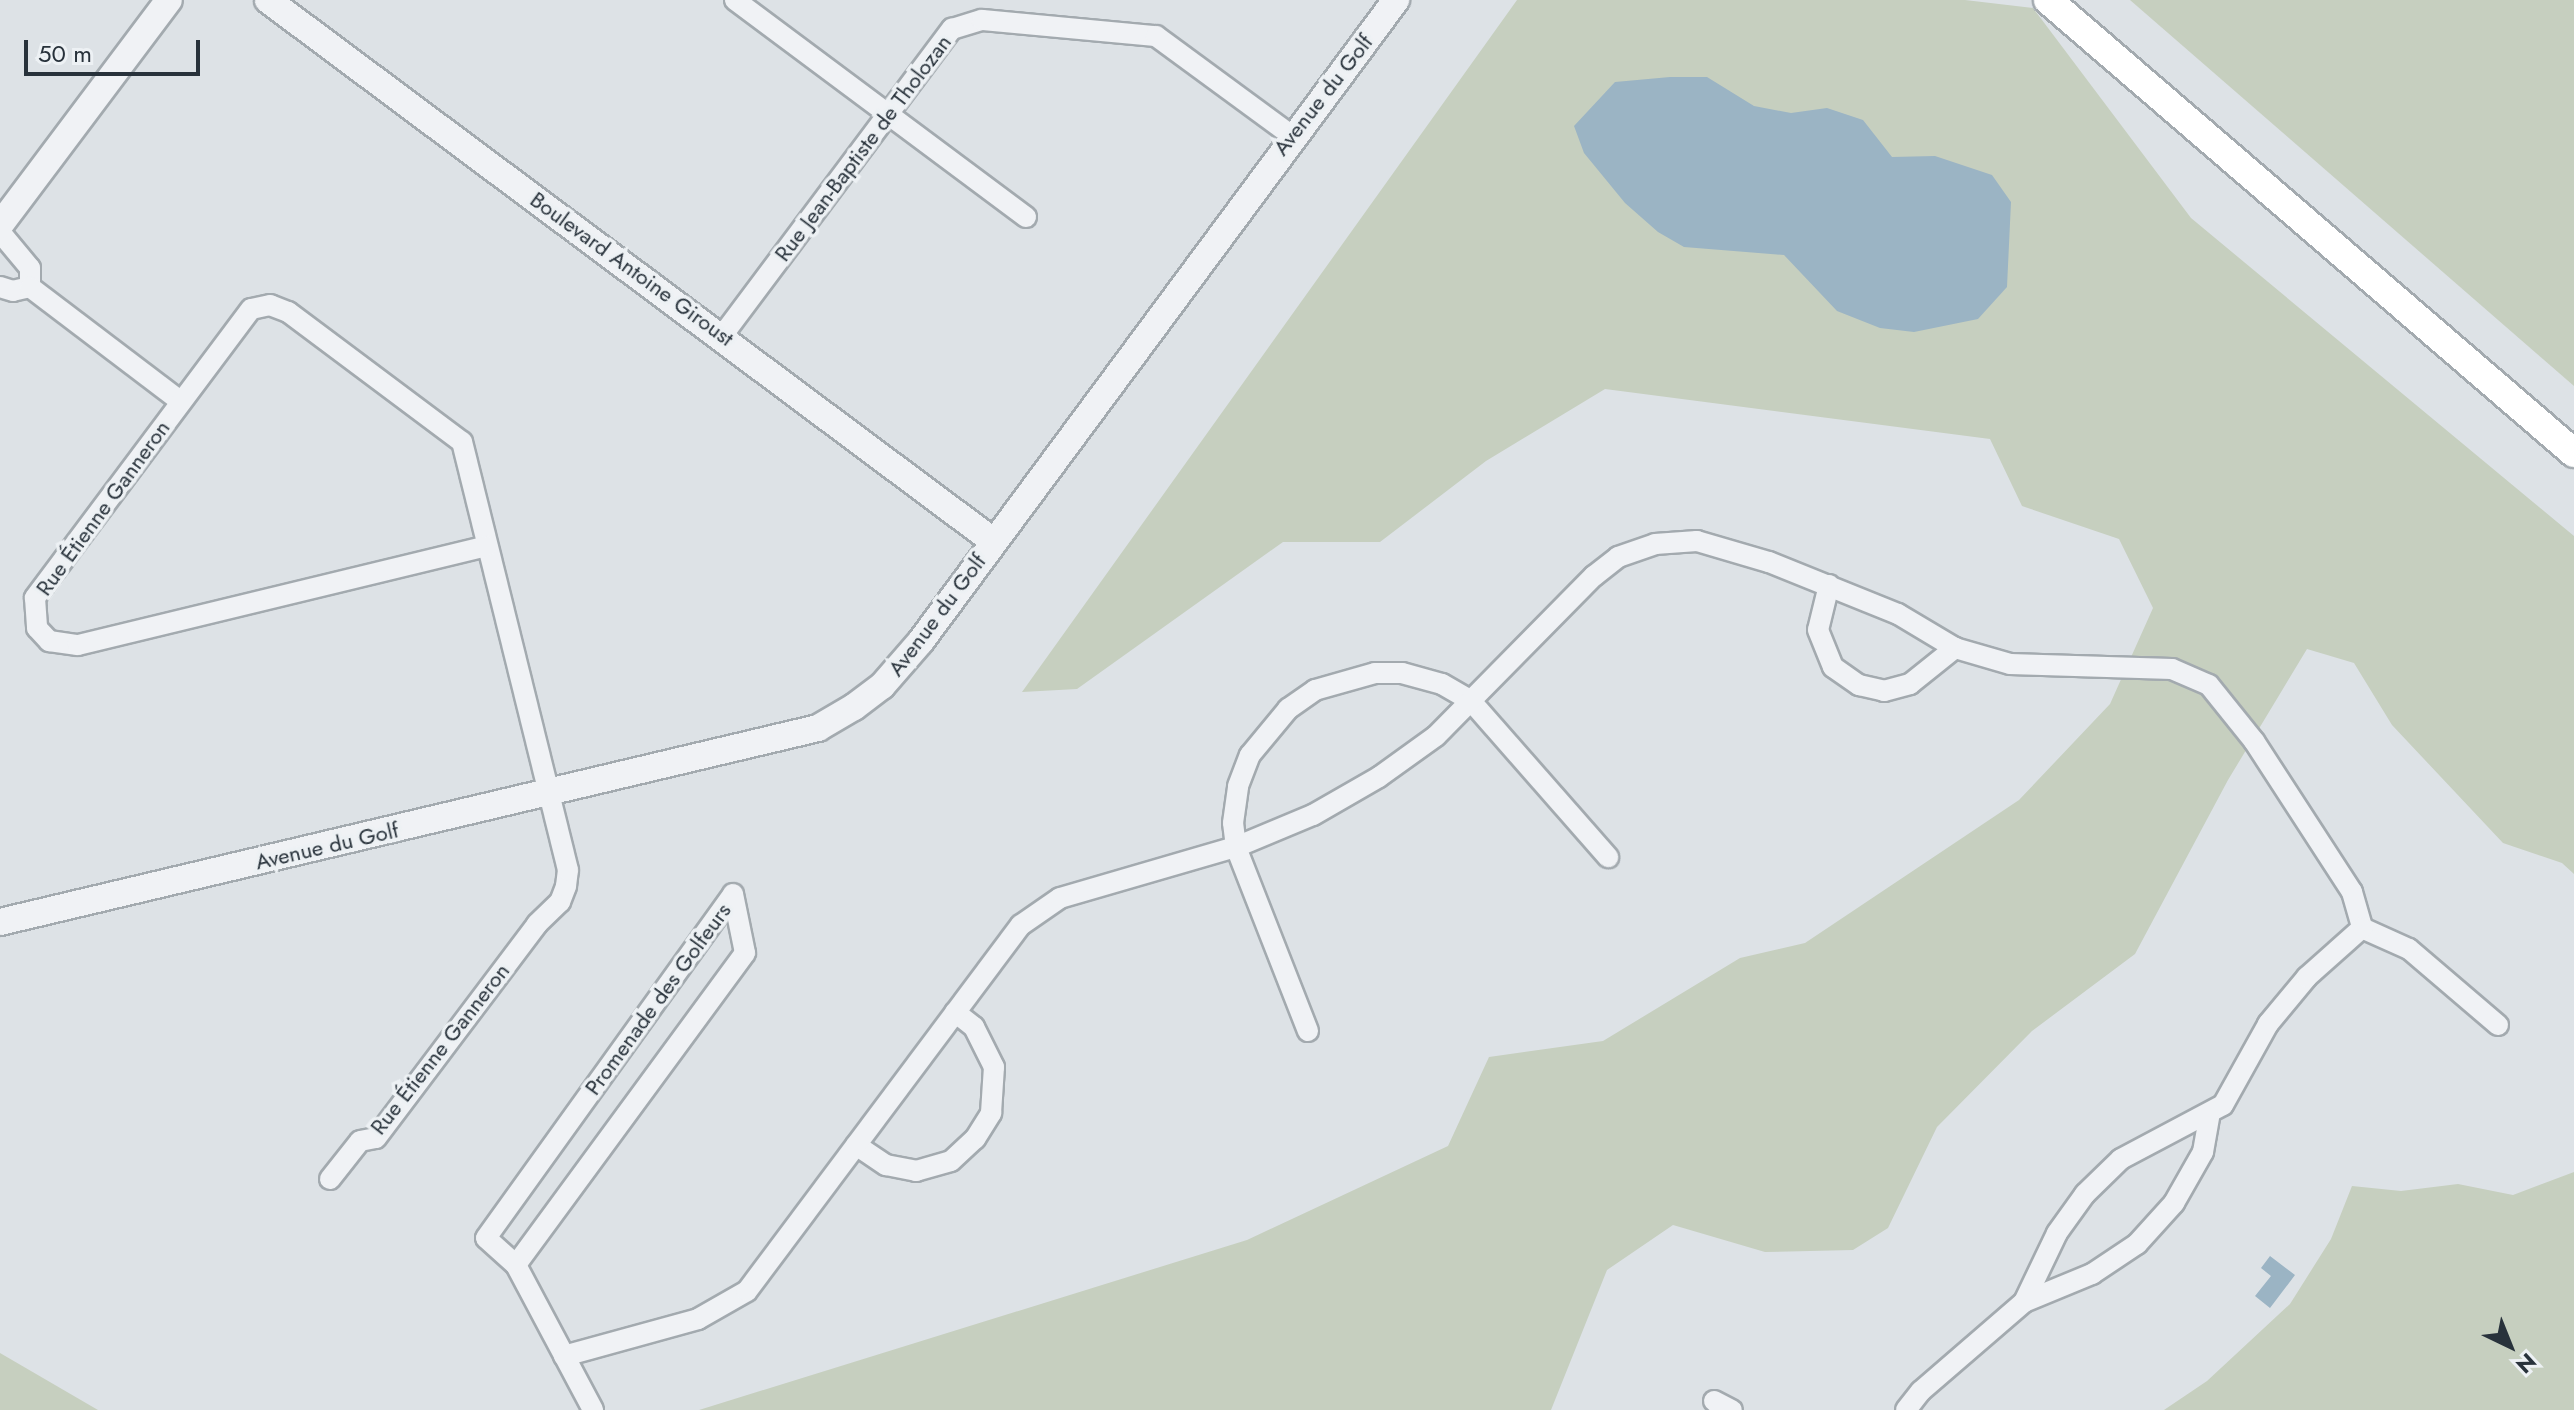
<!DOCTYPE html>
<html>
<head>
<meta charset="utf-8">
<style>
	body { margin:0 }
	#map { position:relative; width:2574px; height:1410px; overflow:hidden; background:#dde2e6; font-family:Jost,sans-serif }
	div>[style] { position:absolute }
	.green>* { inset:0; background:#c6cfbf }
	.water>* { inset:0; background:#9bb4c4 }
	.roads { filter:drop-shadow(2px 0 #a3aaaf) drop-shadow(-2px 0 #a3aaaf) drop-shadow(0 2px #a3aaaf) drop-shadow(0 -2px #a3aaaf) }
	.minor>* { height:20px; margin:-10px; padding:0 10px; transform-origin:10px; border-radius:10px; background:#f0f2f5 }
	.tertiary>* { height:26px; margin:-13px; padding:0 13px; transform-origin:13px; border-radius:13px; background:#f0f2f5 }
	.secondary>* { height:28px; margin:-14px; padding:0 14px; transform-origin:14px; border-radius:14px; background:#fff }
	span { translate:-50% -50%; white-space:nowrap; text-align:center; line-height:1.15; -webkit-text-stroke:7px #edf1f4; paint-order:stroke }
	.street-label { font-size:22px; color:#28323b }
	.north { position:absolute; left:2470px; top:1306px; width:80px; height:80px; -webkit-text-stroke:6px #edf1f4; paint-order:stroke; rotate:137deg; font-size:22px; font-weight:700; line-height:32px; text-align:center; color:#28323b }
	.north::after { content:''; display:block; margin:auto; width:28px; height:36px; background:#28323b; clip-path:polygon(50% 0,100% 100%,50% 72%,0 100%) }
	.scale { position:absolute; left:24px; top:40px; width:176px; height:36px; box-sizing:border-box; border:4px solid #28323b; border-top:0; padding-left:10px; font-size:24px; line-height:28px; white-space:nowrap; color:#28323b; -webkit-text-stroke:6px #edf1f4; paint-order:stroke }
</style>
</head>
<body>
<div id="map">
	<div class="green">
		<div style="clip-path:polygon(1517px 0,1965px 0,2033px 8px,2191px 218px,2574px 536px,2574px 874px,2562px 863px,2503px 843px,2392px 725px,2354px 663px,2307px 649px,2228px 780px,2135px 954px,2032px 1031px,1937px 1127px,1888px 1228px,1853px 1250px,1765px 1252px,1673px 1225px,1607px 1270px,1551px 1410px,699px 1410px,1247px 1240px,1448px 1146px,1489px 1057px,1603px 1041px,1740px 958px,1805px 943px,2019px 800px,2110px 704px,2153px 608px,2119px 539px,2022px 506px,1990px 439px,1605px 389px,1486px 461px,1380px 542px,1283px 542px,1077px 689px,1022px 692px)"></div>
		<div style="clip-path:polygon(2130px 0,2574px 0,2574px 386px)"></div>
		<div style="clip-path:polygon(2574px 1172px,2574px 1410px,2164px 1410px,2207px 1381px,2290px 1304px,2331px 1239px,2352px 1186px,2401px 1191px,2458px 1184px,2513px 1195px)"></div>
		<div style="clip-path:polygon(0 1353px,98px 1410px,0 1410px)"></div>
	</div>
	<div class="water">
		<div style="clip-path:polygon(1670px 77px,1707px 77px,1754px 106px,1791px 113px,1827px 108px,1863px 120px,1892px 157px,1935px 156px,1992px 175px,2011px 202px,2007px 287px,1978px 319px,1914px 332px,1880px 328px,1837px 311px,1784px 255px,1684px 247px,1658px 232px,1625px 203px,1584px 153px,1574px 126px,1615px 82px)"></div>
		<div style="clip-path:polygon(2270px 1256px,2295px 1275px,2270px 1308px,2255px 1296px,2271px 1276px,2261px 1268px)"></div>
	</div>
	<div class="roads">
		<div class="minor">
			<div style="left:735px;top:0;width:363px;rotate:36.7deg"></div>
			<div style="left:0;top:232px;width:47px;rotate:50.2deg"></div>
			<div style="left:30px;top:268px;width:19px;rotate:90deg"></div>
			<div style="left:30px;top:287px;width:17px;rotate:167deg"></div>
			<div style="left:13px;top:291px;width:14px;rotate:-163deg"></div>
			<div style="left:30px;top:287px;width:188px;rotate:37.2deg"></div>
			<div style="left:722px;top:336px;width:384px;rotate:-53.2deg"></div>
			<div style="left:952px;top:29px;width:31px;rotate:-17deg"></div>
			<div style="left:982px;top:20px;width:175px;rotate:5.3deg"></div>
			<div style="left:1156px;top:36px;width:167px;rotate:36.3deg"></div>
			<div style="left:1829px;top:585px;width:46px;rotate:103.7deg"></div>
			<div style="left:1818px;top:630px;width:40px;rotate:68deg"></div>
			<div style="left:1833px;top:667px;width:32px;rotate:35deg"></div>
			<div style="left:1859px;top:685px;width:26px;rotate:13deg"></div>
			<div style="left:1884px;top:691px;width:27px;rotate:-15deg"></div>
			<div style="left:1910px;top:684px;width:58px;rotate:-38.7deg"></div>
			<div style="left:733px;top:894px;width:60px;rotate:78.5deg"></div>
			<div style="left:745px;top:953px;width:387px;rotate:126.3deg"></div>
			<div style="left:516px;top:1265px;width:40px;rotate:-138deg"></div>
			<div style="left:486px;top:1238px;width:423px;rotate:-54.3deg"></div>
			<div style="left:2362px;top:928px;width:51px;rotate:24.1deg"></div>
			<div style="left:2409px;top:949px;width:117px;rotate:40.5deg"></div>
			<div style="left:1308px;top:1031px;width:198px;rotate:-111.4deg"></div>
			<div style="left:1236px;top:847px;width:24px;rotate:-97deg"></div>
			<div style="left:1233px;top:823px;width:37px;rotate:-82deg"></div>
			<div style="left:1238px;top:786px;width:33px;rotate:-69deg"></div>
			<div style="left:1250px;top:755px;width:60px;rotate:-50.4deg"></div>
			<div style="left:1288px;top:709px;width:33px;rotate:-35deg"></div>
			<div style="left:1315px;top:690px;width:62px;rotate:-15.8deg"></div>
			<div style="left:1375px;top:673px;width:27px"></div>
			<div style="left:1402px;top:673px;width:41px;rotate:15.4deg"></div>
			<div style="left:1442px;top:684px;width:34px;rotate:30deg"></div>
			<div style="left:1471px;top:701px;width:208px;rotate:48.7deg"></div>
			<div style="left:856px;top:1145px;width:36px;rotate:34deg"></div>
			<div style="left:886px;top:1165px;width:31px;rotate:11deg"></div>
			<div style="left:916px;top:1171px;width:36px;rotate:-16deg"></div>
			<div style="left:951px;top:1161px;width:33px;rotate:-43deg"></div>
			<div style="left:975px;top:1139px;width:31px;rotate:-58deg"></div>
			<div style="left:991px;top:1113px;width:46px;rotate:-86.3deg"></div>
			<div style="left:994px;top:1067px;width:45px;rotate:-116.6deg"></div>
			<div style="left:974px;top:1027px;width:24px;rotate:-142deg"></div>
			<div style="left:330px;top:1179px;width:48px;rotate:-51.7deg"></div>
			<div style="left:360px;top:1141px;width:16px;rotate:-11deg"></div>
			<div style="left:376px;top:1138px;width:268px;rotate:-53deg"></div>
			<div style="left:537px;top:924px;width:32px;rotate:-44deg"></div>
			<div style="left:560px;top:902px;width:17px;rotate:-69deg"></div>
			<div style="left:566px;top:886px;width:16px;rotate:-83deg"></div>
			<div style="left:568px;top:870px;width:441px;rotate:-103.9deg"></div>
			<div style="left:462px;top:442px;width:217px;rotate:-143.2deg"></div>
			<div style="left:288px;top:312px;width:19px;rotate:-159deg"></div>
			<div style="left:270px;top:305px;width:19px;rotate:168deg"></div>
			<div style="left:251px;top:309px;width:361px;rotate:126.8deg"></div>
			<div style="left:35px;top:598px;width:30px;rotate:86deg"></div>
			<div style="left:37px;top:628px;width:18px;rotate:47deg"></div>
			<div style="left:49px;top:641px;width:29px;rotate:8deg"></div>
			<div style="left:78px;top:645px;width:421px;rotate:-13.6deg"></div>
			<div style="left:516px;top:1265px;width:164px;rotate:62deg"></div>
			<div style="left:2024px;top:1302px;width:74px;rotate:-22.4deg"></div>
			<div style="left:2092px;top:1274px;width:54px;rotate:-33.7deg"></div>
			<div style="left:2137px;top:1244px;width:55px;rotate:-47.9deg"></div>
			<div style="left:2174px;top:1203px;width:59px;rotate:-60.4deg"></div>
			<div style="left:2203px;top:1152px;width:36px;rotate:-80deg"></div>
			<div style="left:564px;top:1356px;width:139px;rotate:-15.4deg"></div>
			<div style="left:698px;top:1319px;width:56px;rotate:-29.7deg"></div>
			<div style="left:747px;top:1291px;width:457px;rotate:-53.2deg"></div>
			<div style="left:1021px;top:925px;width:47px;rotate:-34.7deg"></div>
			<div style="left:1060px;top:898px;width:183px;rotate:-16.2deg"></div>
			<div style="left:1236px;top:847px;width:83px;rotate:-22.6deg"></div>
			<div style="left:1313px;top:815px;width:76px;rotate:-29.9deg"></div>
			<div style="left:1379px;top:777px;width:70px;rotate:-35.7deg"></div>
			<div style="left:1436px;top:736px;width:225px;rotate:-45.4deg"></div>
			<div style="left:1594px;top:576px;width:31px;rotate:-38deg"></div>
			<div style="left:1618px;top:557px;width:39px;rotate:-19deg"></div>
			<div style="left:1655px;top:544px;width:42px;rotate:-4.1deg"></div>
			<div style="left:1697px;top:541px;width:75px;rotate:16.3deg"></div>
			<div style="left:1769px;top:562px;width:139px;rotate:22deg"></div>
			<div style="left:1898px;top:614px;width:66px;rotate:30.8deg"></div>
			<div style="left:1955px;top:648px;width:57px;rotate:16.2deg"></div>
			<div style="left:2010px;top:664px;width:162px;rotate:1.8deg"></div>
			<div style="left:2172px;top:669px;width:40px;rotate:23.4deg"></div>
			<div style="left:2209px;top:685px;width:72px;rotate:51.2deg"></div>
			<div style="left:2254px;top:741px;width:180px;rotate:57deg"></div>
			<div style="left:2352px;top:892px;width:37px;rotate:74deg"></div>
			<div style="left:1714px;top:1401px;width:20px;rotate:27deg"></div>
			<div style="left:1906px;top:1410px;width:24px;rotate:-52deg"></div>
			<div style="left:1921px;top:1391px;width:136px;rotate:-40.8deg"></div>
			<div style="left:2024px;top:1302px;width:76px;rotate:-64.4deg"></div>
			<div style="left:2057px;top:1233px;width:48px;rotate:-54.3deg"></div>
			<div style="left:2085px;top:1194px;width:50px;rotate:-44.2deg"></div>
			<div style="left:2121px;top:1159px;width:115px;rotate:-27.9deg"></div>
			<div style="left:2223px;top:1105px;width:93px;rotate:-60.9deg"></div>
			<div style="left:2268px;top:1024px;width:61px;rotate:-50.3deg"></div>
			<div style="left:2307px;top:977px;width:74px;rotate:-41.7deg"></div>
		</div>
		<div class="tertiary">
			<div style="left:268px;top:0;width:905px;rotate:36.73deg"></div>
			<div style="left:0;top:225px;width:281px;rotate:-53.1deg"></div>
			<div style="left:0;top:922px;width:841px;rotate:-13.34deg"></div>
			<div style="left:818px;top:728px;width:42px;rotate:-30.3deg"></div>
			<div style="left:854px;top:707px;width:35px;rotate:-37deg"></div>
			<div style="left:882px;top:686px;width:60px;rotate:-49.1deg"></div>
			<div style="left:921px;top:641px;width:798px;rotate:-53.46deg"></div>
		</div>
		<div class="secondary">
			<div style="left:2048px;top:0;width:694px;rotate:40.74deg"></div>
		</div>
	</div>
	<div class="street-label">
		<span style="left:1323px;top:95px;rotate:-52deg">Avenue du Golf</span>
		<span style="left:863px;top:148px;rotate:-53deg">Rue Jean-Baptiste de Tholozan</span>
		<span style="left:632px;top:269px;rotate:36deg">Boulevard Antoine Giroust</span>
		<span style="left:103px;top:508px;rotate:-54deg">Rue Étienne Ganneron</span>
		<span style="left:937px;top:615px;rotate:-53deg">Avenue du Golf</span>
		<span style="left:327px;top:846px;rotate:-13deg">Avenue du Golf</span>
		<span style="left:658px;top:999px;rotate:-54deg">Promenade des Golfeurs</span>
		<span style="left:440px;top:1049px;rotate:-52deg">Rue Étienne Ganneron</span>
	</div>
	<div class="north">N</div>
	<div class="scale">50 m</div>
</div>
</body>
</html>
